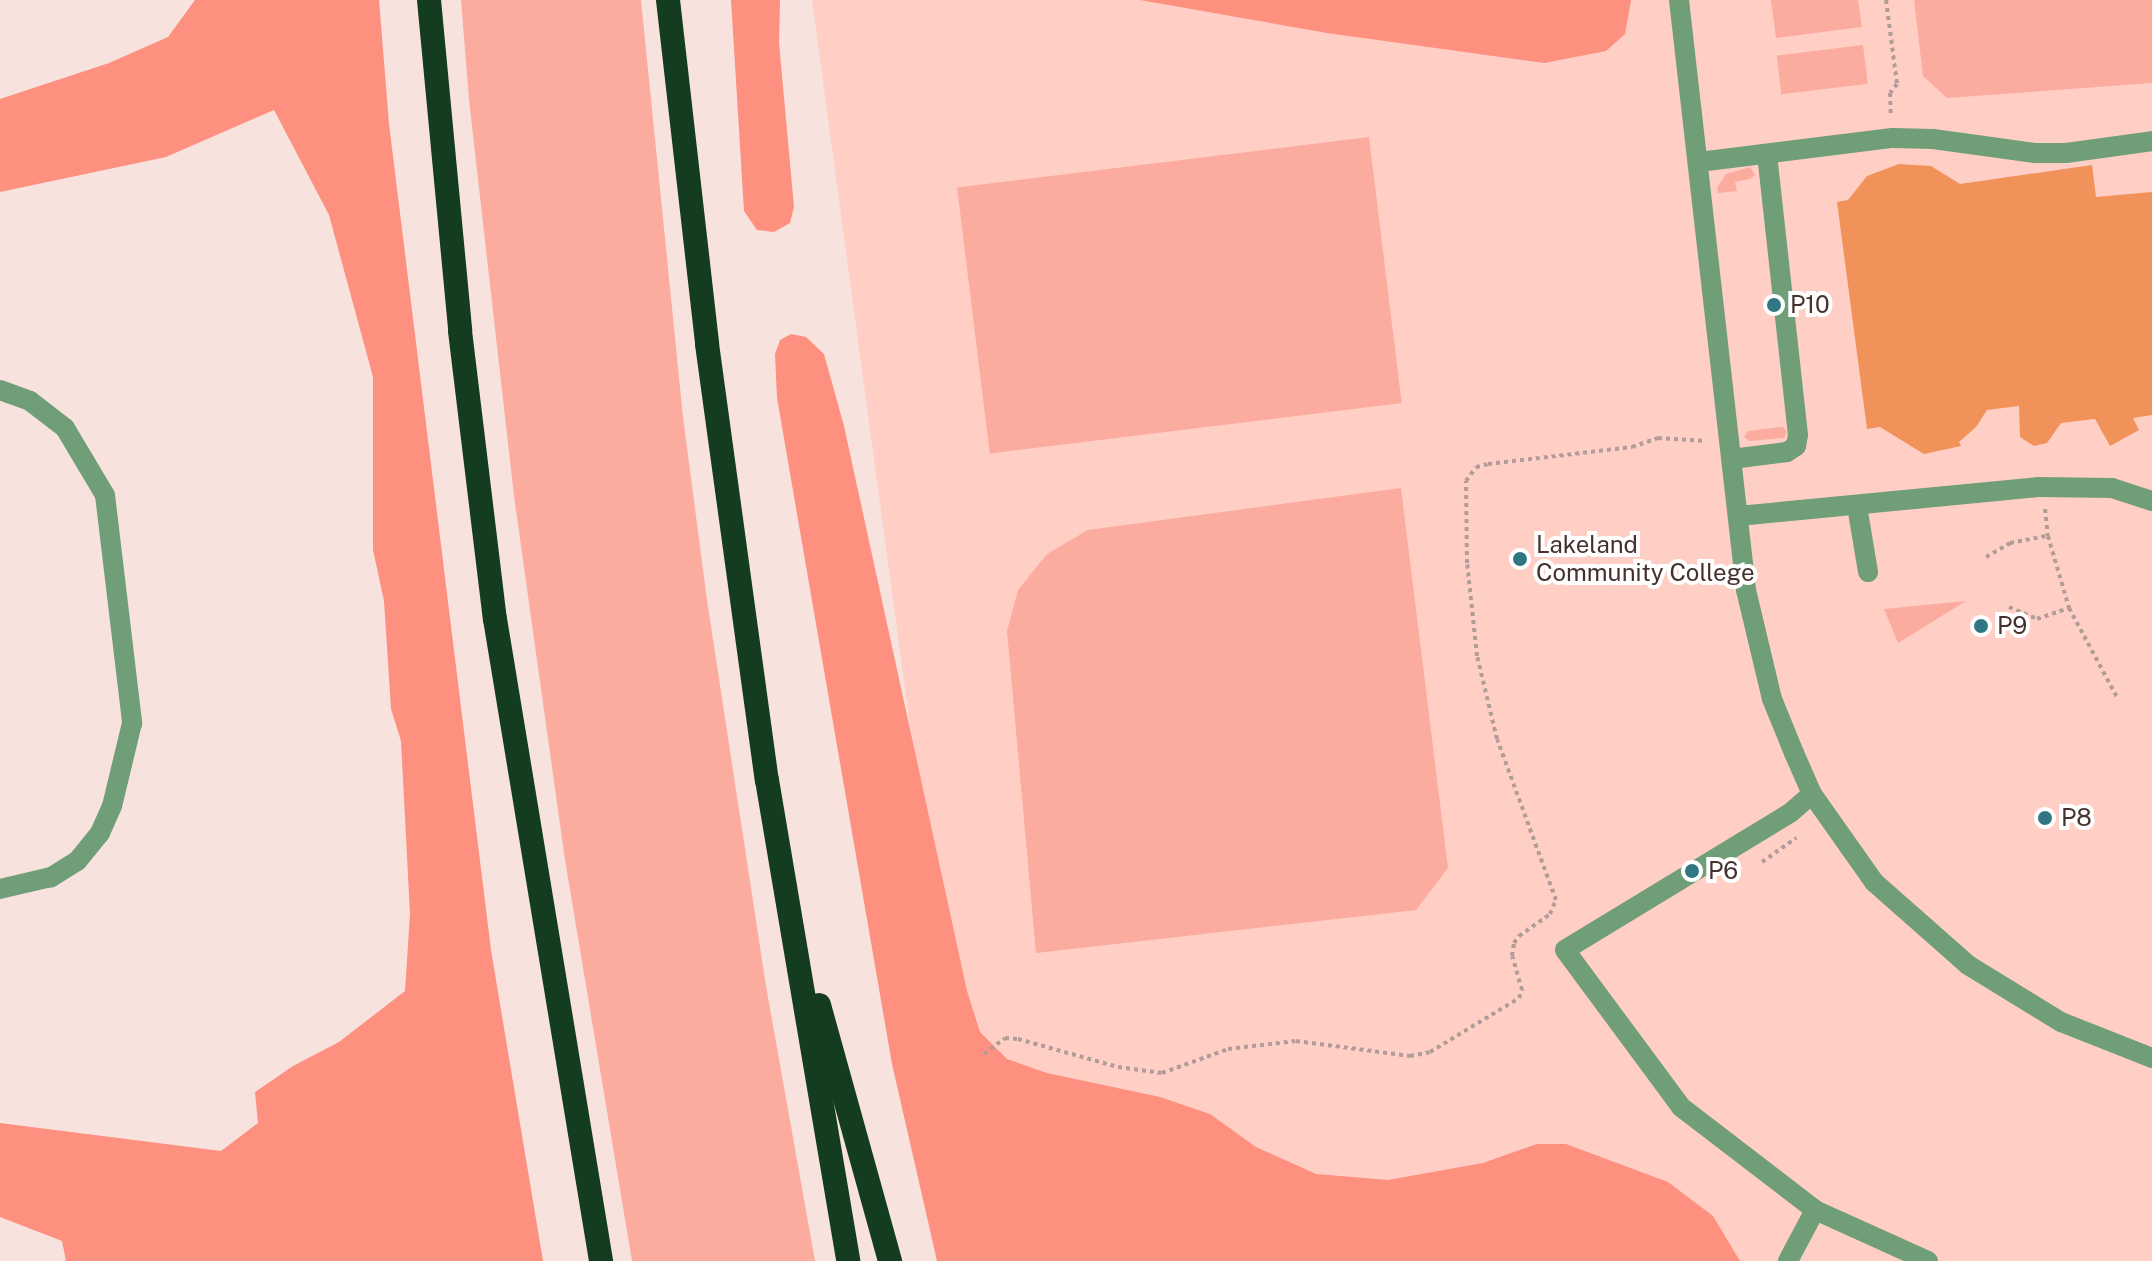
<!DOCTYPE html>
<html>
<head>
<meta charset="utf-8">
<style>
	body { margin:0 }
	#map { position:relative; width:2152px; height:1261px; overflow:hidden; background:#f8e2de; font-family:"Public Sans",sans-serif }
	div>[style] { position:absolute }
	.built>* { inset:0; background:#ffcec5 }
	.green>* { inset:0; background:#fcac9f; transform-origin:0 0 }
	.forest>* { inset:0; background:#fe9080 }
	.building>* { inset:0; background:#f2925b }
	.path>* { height:4px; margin-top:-2px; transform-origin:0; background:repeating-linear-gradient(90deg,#b29c99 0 4px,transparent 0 8px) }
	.minor>* { height:20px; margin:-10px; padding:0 10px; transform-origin:10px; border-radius:10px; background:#6f9e78 }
	.highway>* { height:24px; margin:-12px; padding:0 12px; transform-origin:12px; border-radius:12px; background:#143c1f }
	.dots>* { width:22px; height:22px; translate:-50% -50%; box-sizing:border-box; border:4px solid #fff; border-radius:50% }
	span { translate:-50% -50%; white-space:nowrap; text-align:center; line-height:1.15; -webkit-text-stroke:8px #fff; paint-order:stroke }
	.poi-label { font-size:24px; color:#46312e }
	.left { translate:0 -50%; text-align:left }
</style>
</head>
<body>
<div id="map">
	<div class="built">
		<div style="clip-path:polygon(812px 0,2152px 0,2152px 1261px,1110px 1261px,963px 1118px)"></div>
	</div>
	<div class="green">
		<div style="clip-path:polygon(461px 0,641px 0,683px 417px,707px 600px,766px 986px,815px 1261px,632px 1261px,565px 860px,514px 496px,469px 100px)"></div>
		<div style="clip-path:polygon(1771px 0,1858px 0,1862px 27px,1776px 38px)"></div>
		<div style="clip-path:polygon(1914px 0,2152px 0,2152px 83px,1947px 98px,1923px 76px)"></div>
		<div style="left:1863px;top:45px;width:39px;height:87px;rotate:83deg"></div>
		<div style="left:1369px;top:137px;width:268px;height:415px;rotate:83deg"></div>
		<div style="clip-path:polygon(1750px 167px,1755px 175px,1750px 179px,1735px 182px,1737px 191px,1718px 193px,1717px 188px,1726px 174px)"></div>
		<div style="clip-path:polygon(1783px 427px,1787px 432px,1784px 438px,1749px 441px,1744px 437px,1748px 431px)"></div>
		<div style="clip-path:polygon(1401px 488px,1448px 868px,1416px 910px,1036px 953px,1007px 631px,1018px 590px,1047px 554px,1088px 530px)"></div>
		<div style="clip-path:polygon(1966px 601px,1898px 643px,1884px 609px)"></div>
	</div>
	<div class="forest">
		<div style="clip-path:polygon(195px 0,379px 0,389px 124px,491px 950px,543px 1261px,66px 1261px,62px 1241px,0 1217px,0 1123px,221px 1151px,258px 1123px,255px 1092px,293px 1066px,339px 1042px,405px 991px,410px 914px,401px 741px,391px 709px,384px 601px,373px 550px,373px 377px,329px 215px,274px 110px,166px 157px,0 192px,0 99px,109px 63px,168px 37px)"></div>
		<div style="clip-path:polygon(731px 0,780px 0,779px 43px,794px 207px,790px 223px,774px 232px,757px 230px,744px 211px)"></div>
		<div style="clip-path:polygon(1140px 0,1631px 0,1625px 34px,1606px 51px,1544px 63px,1327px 33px)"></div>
		<div style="clip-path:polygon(791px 334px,806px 337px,824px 354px,844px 426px,967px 991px,980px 1032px,1007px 1059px,1047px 1073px,1160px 1097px,1210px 1114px,1256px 1147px,1316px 1174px,1388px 1180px,1483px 1163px,1537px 1144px,1566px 1144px,1668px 1182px,1713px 1216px,1740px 1261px,937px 1261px,892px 1064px,777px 398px,775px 354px,780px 340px)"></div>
	</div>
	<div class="building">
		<div style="clip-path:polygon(1899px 164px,1931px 166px,1960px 184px,2092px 165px,2096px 197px,2152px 192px,2152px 415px,2133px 418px,2139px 430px,2110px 446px,2095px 419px,2061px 423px,2047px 443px,2034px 446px,2020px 437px,2019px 406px,1987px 410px,1976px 427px,1959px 442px,1961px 446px,1924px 454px,1880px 427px,1867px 429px,1837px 202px,1848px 200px,1867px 176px)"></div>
	</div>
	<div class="path">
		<div style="left:1886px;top:0;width:85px;rotate:82.5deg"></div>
		<div style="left:1897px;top:84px;width:11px;rotate:128deg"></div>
		<div style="left:1890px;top:93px;width:23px;rotate:88deg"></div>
		<div style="left:2045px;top:509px;width:27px;rotate:84deg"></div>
		<div style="left:2048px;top:536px;width:75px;rotate:73.7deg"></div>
		<div style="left:2069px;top:608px;width:103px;rotate:61.7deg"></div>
		<div style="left:1986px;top:557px;width:28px;rotate:-30deg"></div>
		<div style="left:2010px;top:543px;width:38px;rotate:-11deg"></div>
		<div style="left:2009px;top:607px;width:30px;rotate:23deg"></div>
		<div style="left:2037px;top:619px;width:34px;rotate:-19deg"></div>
		<div style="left:1762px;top:862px;width:42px;rotate:-35.2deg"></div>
		<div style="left:984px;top:1054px;width:26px;rotate:-37deg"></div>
		<div style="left:1005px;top:1038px;width:13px;rotate:4deg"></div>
		<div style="left:1018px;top:1039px;width:104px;rotate:15.6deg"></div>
		<div style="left:1118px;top:1067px;width:44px;rotate:7.8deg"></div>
		<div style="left:1162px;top:1073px;width:70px;rotate:-20deg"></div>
		<div style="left:1228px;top:1049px;width:68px;rotate:-6.7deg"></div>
		<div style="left:1296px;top:1041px;width:115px;rotate:7.5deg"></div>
		<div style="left:1410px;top:1056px;width:20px;rotate:-11deg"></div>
		<div style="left:1430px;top:1052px;width:104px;rotate:-31.2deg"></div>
		<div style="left:1519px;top:998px;width:9px;rotate:-69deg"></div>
		<div style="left:1522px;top:990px;width:35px;rotate:-106deg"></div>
		<div style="left:1512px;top:956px;width:13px;rotate:-81deg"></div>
		<div style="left:1514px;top:943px;width:9px;rotate:-54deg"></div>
		<div style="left:1519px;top:936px;width:38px;rotate:-35deg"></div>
		<div style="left:1550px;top:914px;width:15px;rotate:-67deg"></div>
		<div style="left:1556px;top:900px;width:171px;rotate:-110.1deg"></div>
		<div style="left:1497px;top:739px;width:85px;rotate:-103.5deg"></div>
		<div style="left:1477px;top:656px;width:94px;rotate:-96.1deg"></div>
		<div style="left:1467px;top:563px;width:82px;rotate:-90.7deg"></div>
		<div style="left:1466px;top:481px;width:17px;rotate:-54deg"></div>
		<div style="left:1476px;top:467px;width:12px;rotate:-14deg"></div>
		<div style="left:1488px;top:464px;width:145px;rotate:-6.7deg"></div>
		<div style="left:1632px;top:447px;width:28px;rotate:-19deg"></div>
		<div style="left:1658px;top:438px;width:48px;rotate:3.6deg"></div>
	</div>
	<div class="minor">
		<div style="left:1679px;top:0;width:594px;rotate:83.52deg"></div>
		<div style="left:1746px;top:590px;width:112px;rotate:76.6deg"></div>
		<div style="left:1772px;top:699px;width:58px;rotate:67.8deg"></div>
		<div style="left:1794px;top:753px;width:45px;rotate:66.3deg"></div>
		<div style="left:1812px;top:794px;width:108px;rotate:54.8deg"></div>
		<div style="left:1874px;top:882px;width:125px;rotate:41.4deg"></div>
		<div style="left:1968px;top:965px;width:109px;rotate:31.5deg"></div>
		<div style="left:2061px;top:1022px;width:98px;rotate:21.6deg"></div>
		<div style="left:1699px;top:162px;width:195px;rotate:-7.1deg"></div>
		<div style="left:1893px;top:138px;width:40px;rotate:1.4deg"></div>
		<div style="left:1933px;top:139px;width:103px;rotate:7.8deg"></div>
		<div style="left:2035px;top:153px;width:31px"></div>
		<div style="left:2066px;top:153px;width:87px;rotate:-7.9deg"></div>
		<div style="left:0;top:390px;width:32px;rotate:20deg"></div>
		<div style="left:30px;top:401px;width:44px;rotate:37.6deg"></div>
		<div style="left:65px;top:428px;width:78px;rotate:59.2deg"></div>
		<div style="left:105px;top:495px;width:230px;rotate:83.2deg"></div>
		<div style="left:132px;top:723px;width:85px;rotate:103.5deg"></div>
		<div style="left:112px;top:806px;width:30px;rotate:114deg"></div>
		<div style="left:100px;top:833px;width:36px;rotate:129deg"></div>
		<div style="left:77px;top:861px;width:31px;rotate:148deg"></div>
		<div style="left:51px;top:877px;width:52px;rotate:166.8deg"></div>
		<div style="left:1732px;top:459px;width:55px;rotate:-7.3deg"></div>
		<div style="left:1787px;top:452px;width:11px;rotate:-34deg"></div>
		<div style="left:1796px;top:446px;width:11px;rotate:-80deg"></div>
		<div style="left:1798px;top:435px;width:282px;rotate:-96.3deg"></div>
		<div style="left:1857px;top:506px;width:67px;rotate:80.5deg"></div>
		<div style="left:1738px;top:516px;width:301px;rotate:-5.5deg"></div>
		<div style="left:2038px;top:487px;width:74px;rotate:0.8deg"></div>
		<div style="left:2112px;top:488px;width:42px;rotate:18deg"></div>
		<div style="left:1812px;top:794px;width:29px;rotate:139deg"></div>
		<div style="left:1790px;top:813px;width:263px;rotate:148.7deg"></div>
		<div style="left:1565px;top:950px;width:195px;rotate:53.5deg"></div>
		<div style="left:1681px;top:1107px;width:169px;rotate:37.5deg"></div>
		<div style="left:1815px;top:1210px;width:124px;rotate:24.3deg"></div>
		<div style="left:1788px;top:1261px;width:58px;rotate:-62.1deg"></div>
	</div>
	<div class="highway">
		<div style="left:429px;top:0;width:332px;rotate:84.6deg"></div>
		<div style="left:460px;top:331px;width:290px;rotate:83.1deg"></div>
		<div style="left:495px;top:619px;width:651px;rotate:80.62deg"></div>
		<div style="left:668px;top:0;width:346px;rotate:83.5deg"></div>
		<div style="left:707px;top:344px;width:440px;rotate:82.2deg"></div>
		<div style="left:767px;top:780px;width:488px;rotate:80.4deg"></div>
		<div style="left:819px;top:1005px;width:266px;rotate:74.5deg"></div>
	</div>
	<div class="dots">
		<div style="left:1774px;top:305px;background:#307783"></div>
		<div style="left:1520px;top:559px;background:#307783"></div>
		<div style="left:1981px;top:626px;background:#307783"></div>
		<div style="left:2045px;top:818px;background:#307783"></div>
		<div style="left:1692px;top:871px;background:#307783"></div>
	</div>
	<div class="poi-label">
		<span class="left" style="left:1790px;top:305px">P10</span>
		<span class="left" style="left:1536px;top:559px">Lakeland<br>Community College</span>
		<span class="left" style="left:1997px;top:626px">P9</span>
		<span class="left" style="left:2061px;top:818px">P8</span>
		<span class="left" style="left:1708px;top:871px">P6</span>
	</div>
</div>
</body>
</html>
